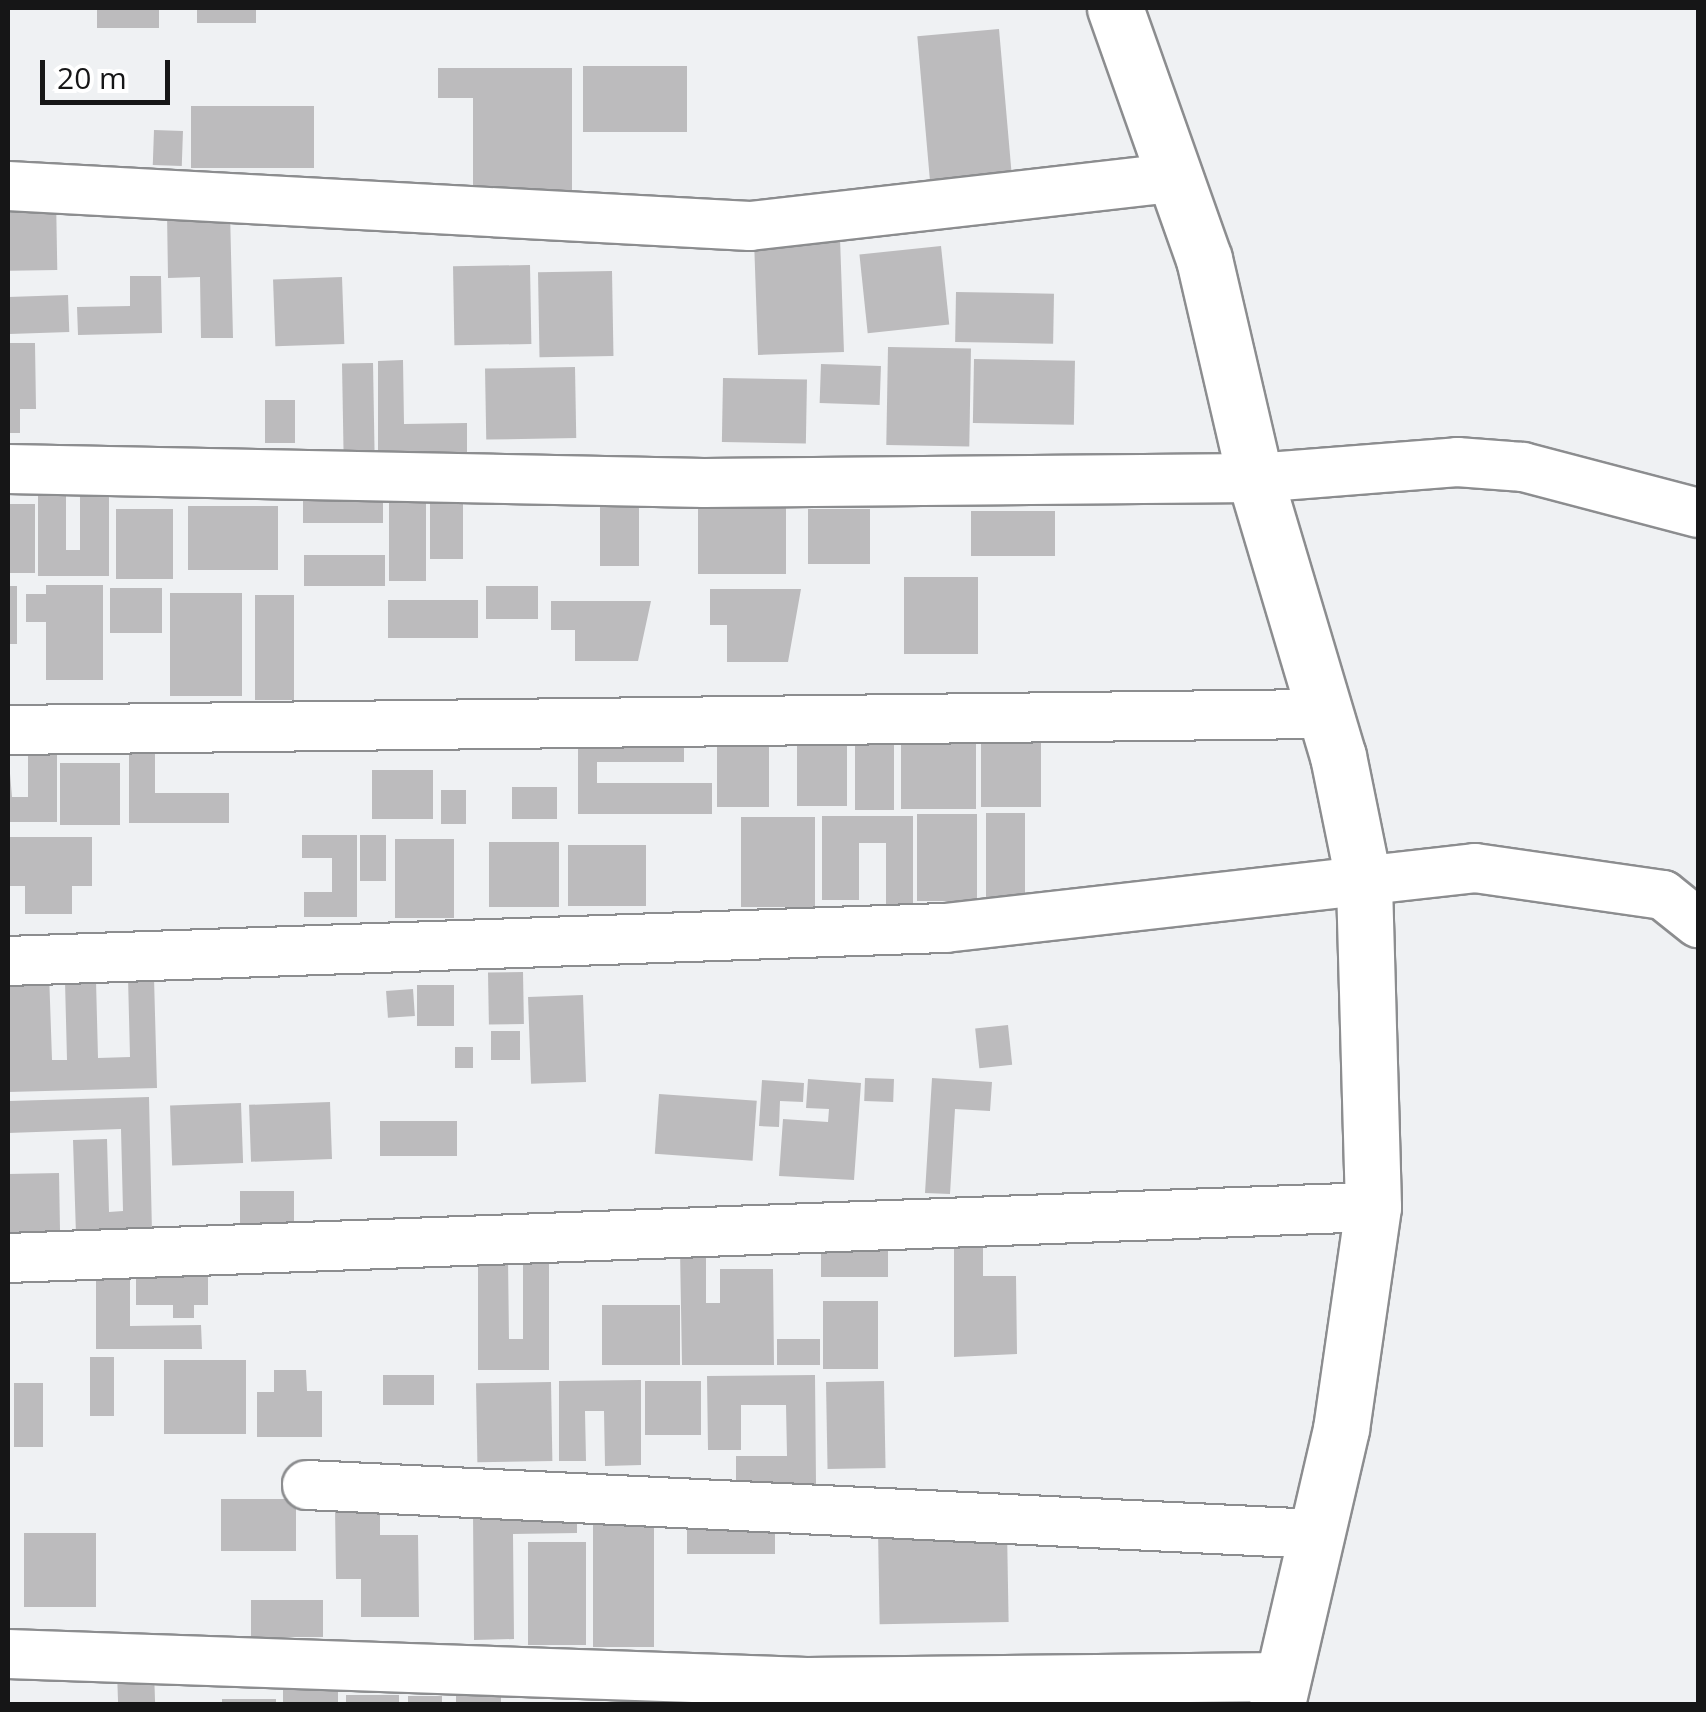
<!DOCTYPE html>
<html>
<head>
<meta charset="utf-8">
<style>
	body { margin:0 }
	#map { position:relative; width:1706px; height:1712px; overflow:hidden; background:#eff1f3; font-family:"Open Sans",sans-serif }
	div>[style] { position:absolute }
	.building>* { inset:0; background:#bcbbbd; transform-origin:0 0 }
	.roads { filter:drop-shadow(2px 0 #8c8d8f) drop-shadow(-2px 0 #8c8d8f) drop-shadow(0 2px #8c8d8f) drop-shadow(0 -2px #8c8d8f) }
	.minor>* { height:48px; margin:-24px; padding:0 24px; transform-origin:24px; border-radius:24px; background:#fff }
	.tertiary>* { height:55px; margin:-27.5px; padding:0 27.5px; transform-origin:27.5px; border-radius:27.5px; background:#fff }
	span { translate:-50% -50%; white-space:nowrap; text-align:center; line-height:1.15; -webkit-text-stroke:9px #fff; paint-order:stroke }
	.frame { position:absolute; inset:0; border:10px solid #161617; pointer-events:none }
	.scale { position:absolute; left:40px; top:60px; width:130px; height:45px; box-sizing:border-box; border:5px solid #161617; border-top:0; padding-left:12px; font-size:30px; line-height:35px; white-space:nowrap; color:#161617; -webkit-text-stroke:8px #fff; paint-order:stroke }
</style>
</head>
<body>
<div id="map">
	<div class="building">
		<div style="left:97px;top:8px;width:62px;height:20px"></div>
		<div style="left:197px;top:8px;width:59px;height:15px"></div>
		<div style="left:999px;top:29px;width:145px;height:82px;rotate:85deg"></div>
		<div style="left:583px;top:66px;width:104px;height:66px"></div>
		<div style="clip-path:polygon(438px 68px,572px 68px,572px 194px,473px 194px,473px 98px,438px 98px)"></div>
		<div style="left:191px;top:106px;width:123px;height:62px"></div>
		<div style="left:154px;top:130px;width:29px;height:35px;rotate:2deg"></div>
		<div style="left:56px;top:196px;width:74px;height:48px;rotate:89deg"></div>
		<div style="clip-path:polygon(230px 211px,233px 338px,201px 338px,200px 277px,168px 278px,167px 212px)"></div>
		<div style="left:840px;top:238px;width:114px;height:86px;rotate:88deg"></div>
		<div style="left:941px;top:246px;width:79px;height:82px;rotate:84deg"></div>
		<div style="left:530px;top:265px;width:79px;height:77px;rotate:89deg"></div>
		<div style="left:612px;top:271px;width:85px;height:74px;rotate:89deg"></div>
		<div style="clip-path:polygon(130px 276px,161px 276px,162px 333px,78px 335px,77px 307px,130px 306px)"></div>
		<div style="left:342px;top:277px;width:67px;height:69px;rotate:88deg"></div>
		<div style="left:956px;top:292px;width:98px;height:50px;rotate:1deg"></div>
		<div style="left:68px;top:295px;width:37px;height:60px;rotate:88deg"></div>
		<div style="clip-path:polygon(8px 343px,35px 343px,36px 409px,20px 409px,20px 433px,8px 433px)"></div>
		<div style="left:888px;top:347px;width:83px;height:98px;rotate:1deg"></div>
		<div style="left:974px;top:359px;width:101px;height:64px;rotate:1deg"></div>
		<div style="clip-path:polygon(403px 360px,404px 424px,467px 423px,467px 453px,378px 454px,378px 361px)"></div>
		<div style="left:373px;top:363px;width:87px;height:31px;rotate:89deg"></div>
		<div style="left:821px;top:364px;width:60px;height:39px;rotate:2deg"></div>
		<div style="left:575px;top:367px;width:71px;height:90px;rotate:89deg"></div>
		<div style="left:723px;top:378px;width:84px;height:64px;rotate:1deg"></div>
		<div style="left:265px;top:400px;width:30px;height:43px"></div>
		<div style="clip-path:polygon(80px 489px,109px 489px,109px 576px,38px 576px,38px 494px,66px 494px,66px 550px,80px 550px)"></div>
		<div style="left:303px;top:492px;width:80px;height:31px"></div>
		<div style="left:430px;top:493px;width:33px;height:66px"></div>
		<div style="left:389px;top:495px;width:37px;height:86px"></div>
		<div style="left:698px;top:497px;width:88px;height:77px"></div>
		<div style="left:600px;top:501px;width:39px;height:65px"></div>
		<div style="left:9px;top:504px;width:26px;height:69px"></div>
		<div style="left:188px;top:506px;width:90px;height:64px"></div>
		<div style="left:116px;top:509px;width:57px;height:70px"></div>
		<div style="left:808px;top:509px;width:62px;height:55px"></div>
		<div style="left:971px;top:511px;width:84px;height:45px"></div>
		<div style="left:304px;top:555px;width:81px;height:31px"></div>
		<div style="left:904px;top:577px;width:74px;height:77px"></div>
		<div style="clip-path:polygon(46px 585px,103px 585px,103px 680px,46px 680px,46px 622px,26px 622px,26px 594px,46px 594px)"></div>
		<div style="left:8px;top:586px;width:9px;height:58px"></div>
		<div style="left:486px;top:586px;width:52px;height:33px"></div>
		<div style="left:110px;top:588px;width:52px;height:45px"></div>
		<div style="clip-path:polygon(710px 589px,801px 589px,788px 662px,727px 662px,727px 625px,710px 625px)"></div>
		<div style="left:170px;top:593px;width:72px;height:103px"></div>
		<div style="left:255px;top:595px;width:39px;height:105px"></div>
		<div style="left:388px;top:600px;width:90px;height:38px"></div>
		<div style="clip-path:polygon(551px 601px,651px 601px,638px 661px,575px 661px,575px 630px,551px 630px)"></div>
		<div style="left:717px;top:734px;width:52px;height:73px"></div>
		<div style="left:901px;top:734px;width:75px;height:75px"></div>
		<div style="left:797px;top:736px;width:50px;height:70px"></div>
		<div style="clip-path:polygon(578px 737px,684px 737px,684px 762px,597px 762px,597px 783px,712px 783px,712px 814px,578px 814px)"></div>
		<div style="left:855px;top:739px;width:39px;height:71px"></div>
		<div style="left:981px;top:739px;width:60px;height:68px"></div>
		<div style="clip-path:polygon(28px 747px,57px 747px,57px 822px,8px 822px,8px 750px,12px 797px,28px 797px)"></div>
		<div style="clip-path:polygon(129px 753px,155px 753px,155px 793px,229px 793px,229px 823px,129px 823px)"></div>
		<div style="left:60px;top:763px;width:60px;height:62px"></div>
		<div style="left:372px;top:770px;width:61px;height:49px"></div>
		<div style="left:512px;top:787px;width:45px;height:32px"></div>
		<div style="left:441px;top:790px;width:25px;height:34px"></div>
		<div style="left:986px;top:813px;width:39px;height:85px"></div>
		<div style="left:917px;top:814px;width:60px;height:87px"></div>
		<div style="clip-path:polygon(822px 816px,913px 816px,913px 904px,886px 904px,886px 843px,859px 843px,859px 900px,822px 900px)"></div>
		<div style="left:741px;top:817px;width:74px;height:90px"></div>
		<div style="clip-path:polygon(302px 835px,357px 835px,357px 917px,304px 917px,304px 892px,332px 892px,332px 858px,302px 858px)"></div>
		<div style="left:360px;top:835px;width:26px;height:46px"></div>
		<div style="clip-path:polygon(8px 837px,92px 837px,92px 886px,72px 886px,72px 914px,25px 914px,25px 886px,8px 886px)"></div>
		<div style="left:395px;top:839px;width:59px;height:79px"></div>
		<div style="left:489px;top:842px;width:70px;height:65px"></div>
		<div style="left:568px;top:845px;width:78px;height:61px"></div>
		<div style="clip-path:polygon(49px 972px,52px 1060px,67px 1060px,65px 981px,96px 980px,98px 1058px,130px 1057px,128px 977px,154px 977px,157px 1088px,8px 1092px,8px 974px)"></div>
		<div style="left:523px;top:972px;width:52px;height:35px;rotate:89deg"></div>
		<div style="left:417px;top:985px;width:37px;height:41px"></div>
		<div style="left:413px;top:989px;width:27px;height:27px;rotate:86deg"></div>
		<div style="left:583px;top:995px;width:87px;height:55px;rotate:88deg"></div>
		<div style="left:1008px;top:1025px;width:40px;height:33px;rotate:84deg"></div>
		<div style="left:491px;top:1031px;width:29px;height:29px"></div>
		<div style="left:455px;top:1047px;width:18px;height:21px"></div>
		<div style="left:865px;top:1078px;width:29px;height:23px;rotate:2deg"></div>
		<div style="clip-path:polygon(932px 1078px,992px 1082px,990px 1111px,955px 1109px,950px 1194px,925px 1193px)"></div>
		<div style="clip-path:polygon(808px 1079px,861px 1083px,854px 1180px,779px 1176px,783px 1119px,828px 1122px,829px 1109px,806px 1108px)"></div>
		<div style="clip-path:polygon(762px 1080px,804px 1083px,803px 1102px,780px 1101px,779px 1127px,759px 1126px)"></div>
		<div style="left:659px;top:1094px;width:98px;height:60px;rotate:4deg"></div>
		<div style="clip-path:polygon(149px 1097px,152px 1233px,76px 1235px,73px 1140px,107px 1139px,109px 1212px,123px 1211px,121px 1129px,8px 1133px,8px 1101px)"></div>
		<div style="left:330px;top:1102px;width:57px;height:81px;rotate:88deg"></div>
		<div style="left:241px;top:1103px;width:60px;height:71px;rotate:88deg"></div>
		<div style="left:457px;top:1121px;width:35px;height:77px;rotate:90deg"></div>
		<div style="left:59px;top:1173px;width:60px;height:51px;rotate:89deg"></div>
		<div style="left:294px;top:1191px;width:34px;height:54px;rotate:90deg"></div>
		<div style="clip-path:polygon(954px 1235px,983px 1235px,983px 1276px,1016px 1276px,1017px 1354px,954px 1357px)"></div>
		<div style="left:821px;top:1244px;width:67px;height:33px"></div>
		<div style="clip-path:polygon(680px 1249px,706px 1249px,706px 1303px,720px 1303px,720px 1269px,773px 1269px,774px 1365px,682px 1365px)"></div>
		<div style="clip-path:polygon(549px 1253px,549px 1370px,478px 1370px,478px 1258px,508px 1258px,509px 1339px,523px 1339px,523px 1254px)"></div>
		<div style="clip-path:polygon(96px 1273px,130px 1273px,130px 1326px,201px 1325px,202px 1349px,96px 1349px)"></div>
		<div style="clip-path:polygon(208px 1274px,208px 1305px,194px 1305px,194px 1318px,173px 1318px,173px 1305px,136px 1305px,136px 1275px)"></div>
		<div style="left:823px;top:1301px;width:55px;height:68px"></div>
		<div style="left:602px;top:1305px;width:78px;height:60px"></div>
		<div style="left:777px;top:1339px;width:43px;height:26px"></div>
		<div style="left:90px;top:1357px;width:24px;height:59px"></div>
		<div style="left:246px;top:1360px;width:74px;height:82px;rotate:90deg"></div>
		<div style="clip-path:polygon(274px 1370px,306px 1370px,307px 1391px,322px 1391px,322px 1437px,257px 1437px,257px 1392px,274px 1392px)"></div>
		<div style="left:383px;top:1375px;width:51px;height:30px"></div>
		<div style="clip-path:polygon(815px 1375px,816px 1484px,736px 1484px,736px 1456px,787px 1456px,786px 1405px,741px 1405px,741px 1450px,708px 1450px,707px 1376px)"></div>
		<div style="clip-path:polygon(641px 1380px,641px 1465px,605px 1466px,604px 1411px,585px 1411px,586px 1461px,559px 1461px,559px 1381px)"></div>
		<div style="left:701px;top:1381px;width:54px;height:56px;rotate:90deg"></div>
		<div style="left:884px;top:1381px;width:87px;height:58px;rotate:89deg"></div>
		<div style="left:551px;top:1382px;width:79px;height:75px;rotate:89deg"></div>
		<div style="left:14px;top:1383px;width:29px;height:64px"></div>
		<div style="left:296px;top:1499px;width:52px;height:75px;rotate:90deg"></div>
		<div style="clip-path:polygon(335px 1507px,380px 1507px,380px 1535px,418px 1535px,419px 1617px,361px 1617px,361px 1579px,336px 1579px)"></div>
		<div style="clip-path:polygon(473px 1514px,577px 1514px,577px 1533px,513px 1534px,514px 1639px,474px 1640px)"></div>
		<div style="left:593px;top:1514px;width:61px;height:133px"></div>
		<div style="left:775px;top:1519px;width:35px;height:88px;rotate:90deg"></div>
		<div style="left:1007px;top:1529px;width:93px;height:129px;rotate:89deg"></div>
		<div style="left:24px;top:1533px;width:72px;height:74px"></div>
		<div style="left:528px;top:1542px;width:58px;height:103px"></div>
		<div style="left:251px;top:1600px;width:72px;height:37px"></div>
		<div style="left:154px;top:1671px;width:33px;height:37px;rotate:88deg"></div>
		<div style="left:283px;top:1690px;width:55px;height:14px"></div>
		<div style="left:456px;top:1694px;width:45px;height:10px"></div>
		<div style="left:346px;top:1695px;width:53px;height:9px"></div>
		<div style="left:442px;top:1696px;width:8px;height:34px;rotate:90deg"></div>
		<div style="left:222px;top:1699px;width:54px;height:5px"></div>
	</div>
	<div class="roads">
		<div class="minor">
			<div style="left:8px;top:186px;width:743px;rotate:3.09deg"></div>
			<div style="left:750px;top:226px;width:427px;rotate:-6.5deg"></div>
			<div style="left:8px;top:469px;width:696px;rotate:1.15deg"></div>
			<div style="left:704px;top:483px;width:551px;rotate:-0.52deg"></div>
			<div style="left:1255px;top:478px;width:203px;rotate:-4.5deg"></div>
			<div style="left:1457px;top:462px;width:66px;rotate:4.3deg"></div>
			<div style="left:1523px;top:467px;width:181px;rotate:14.7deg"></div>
			<div style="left:8px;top:730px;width:1317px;rotate:-0.7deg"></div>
			<div style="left:8px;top:961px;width:938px;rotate:-2.02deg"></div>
			<div style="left:945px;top:928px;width:533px;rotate:-6.46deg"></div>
			<div style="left:1475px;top:868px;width:190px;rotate:8.2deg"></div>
			<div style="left:1663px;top:895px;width:45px;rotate:38.7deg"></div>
			<div style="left:8px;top:1258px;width:1366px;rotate:-2.14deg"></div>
			<div style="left:307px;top:1485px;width:1009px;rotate:2.78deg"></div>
			<div style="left:8px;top:1654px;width:799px;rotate:2.01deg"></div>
			<div style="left:807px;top:1682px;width:476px;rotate:-0.6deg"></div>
		</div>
		<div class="tertiary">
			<div style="left:1115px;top:8px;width:266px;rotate:70.5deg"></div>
			<div style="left:1204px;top:259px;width:225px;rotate:76.9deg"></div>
			<div style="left:1255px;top:478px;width:290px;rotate:73.4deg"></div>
			<div style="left:1338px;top:756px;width:131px;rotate:78.5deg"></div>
			<div style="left:1364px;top:884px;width:323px;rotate:88.4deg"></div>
			<div style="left:1373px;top:1207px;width:224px;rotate:98.2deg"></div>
			<div style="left:1341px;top:1429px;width:282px;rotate:103.1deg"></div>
		</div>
	</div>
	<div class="frame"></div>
	<div class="scale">20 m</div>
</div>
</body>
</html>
